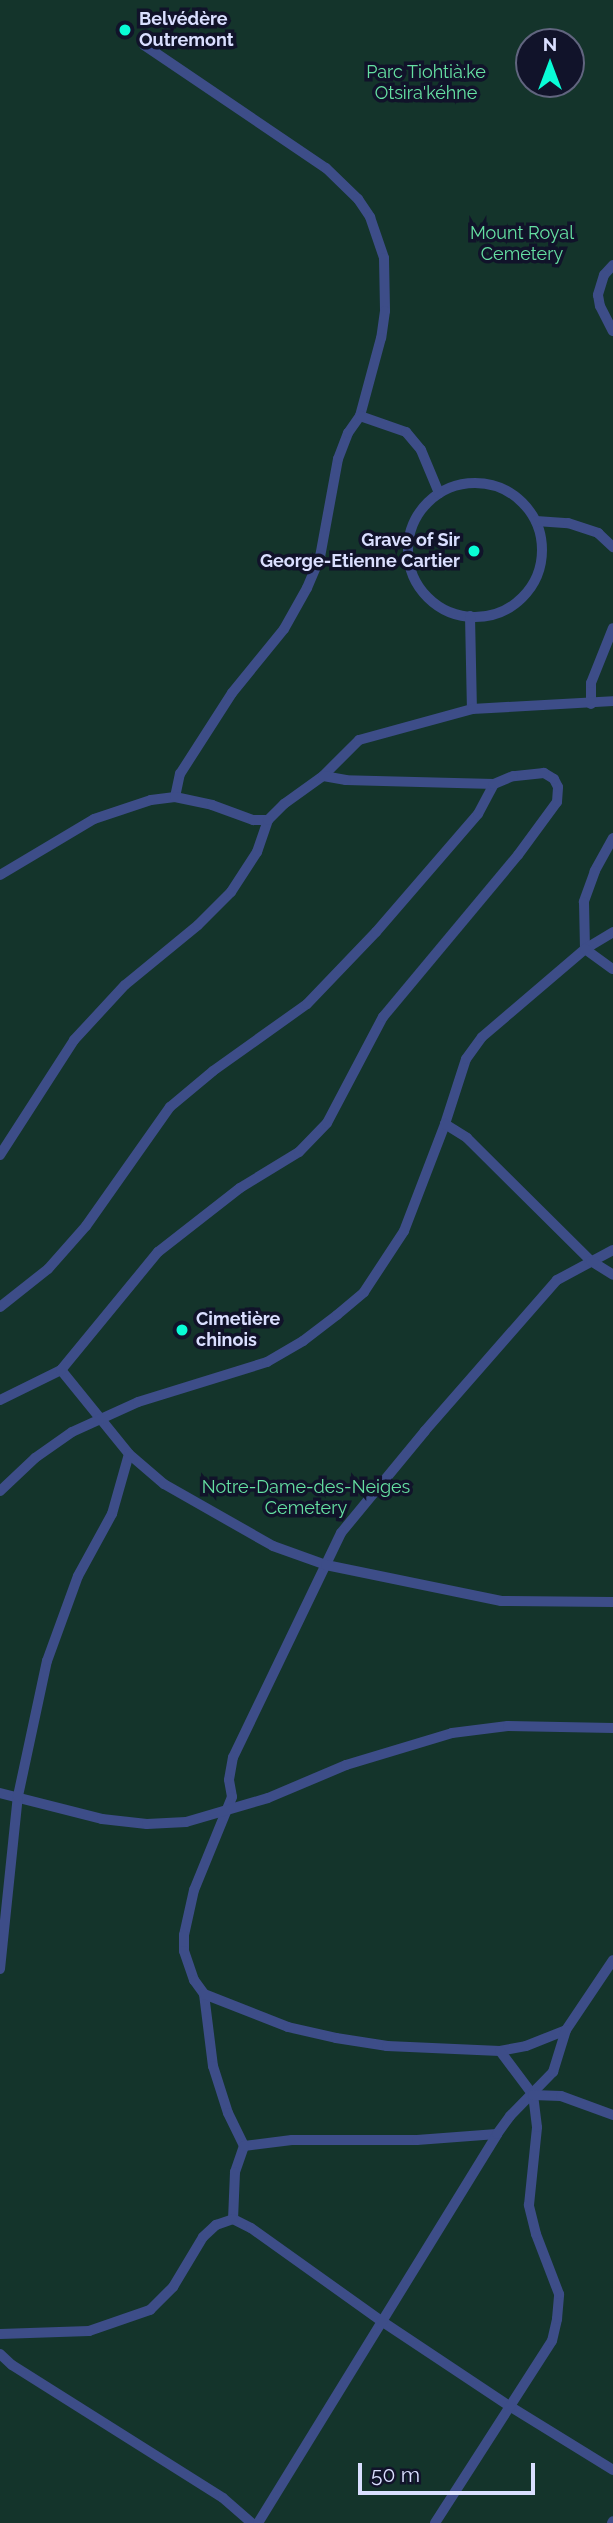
<!DOCTYPE html>
<html>
<head>
<meta charset="utf-8">
<style>
	body { margin:0 }
	#map { position:relative; width:613px; height:2523px; overflow:hidden; background:#11132a; font-family:Raleway,sans-serif }
	div>[style] { position:absolute }
	.green>* { inset:0; background:#14342b }
	.service>* { height:10px; margin:-5px; padding:0 5px; transform-origin:5px; border-radius:5px; background:#3d4d88 }
	.service>.ring { margin:-5px; padding:0; box-sizing:content-box; background:none; border:10px solid #3d4d88; border-radius:50% }
	.dots>* { width:19px; height:19px; translate:-50% -50%; box-sizing:border-box; border:4px solid #11132a; border-radius:50% }
	span { translate:-50% -50%; white-space:nowrap; text-align:center; line-height:1.15; -webkit-text-stroke:7px #11132a; paint-order:stroke }
	.poi-label { font-size:18px; color:#dadfff; font-weight:700 }
	.left { translate:0 -50%; text-align:left }
	.right { translate:-100% -50%; text-align:right }
	.park-label { font-size:18px; color:#65e0a2 }
	.north { position:absolute; left:515px; top:28px; width:70px; height:70px; box-sizing:border-box; background:#11132a; border:2px solid #61657f; border-radius:50%; rotate:0deg; font-size:19px; font-weight:700; line-height:28px; text-align:center; color:#dadfff }
	.north::after { content:''; display:block; margin:auto; width:24px; height:32px; background:#09fcd6; clip-path:polygon(50% 0,100% 100%,50% 72%,0 100%) }
	.scale { position:absolute; left:358px; top:2463px; width:177px; height:32px; box-sizing:border-box; border:4px solid #dadfff; border-top:0; padding-left:9px; font-size:21px; line-height:24px; white-space:nowrap; color:#dadfff; -webkit-text-stroke:5px #11132a; paint-order:stroke }
</style>
</head>
<body>
<div id="map">
	<div class="green">
		<div style="clip-path:polygon(evenodd,0 0,613px 0,613px 2523px,0 2523px,0 0,529px 42px,571px 42px,571px 84px,529px 84px,529px 42px)"></div>
	</div>
	<div class="service">
		<div style="left:144px;top:45px;width:220px;rotate:34.1deg"></div>
		<div style="left:326px;top:168px;width:45px;rotate:44.1deg"></div>
		<div style="left:358px;top:199px;width:22px;rotate:56deg"></div>
		<div style="left:370px;top:217px;width:43px;rotate:71.1deg"></div>
		<div style="left:384px;top:258px;width:53px;rotate:88.9deg"></div>
		<div style="left:385px;top:311px;width:27px;rotate:98deg"></div>
		<div style="left:381px;top:338px;width:81px;rotate:105.1deg"></div>
		<div style="left:613px;top:265px;width:13px;rotate:132deg"></div>
		<div style="left:604px;top:275px;width:21px;rotate:107deg"></div>
		<div style="left:598px;top:295px;width:11px;rotate:80deg"></div>
		<div style="left:600px;top:306px;width:28px;rotate:63deg"></div>
		<div class="ring" style="left:408px;top:483px;width:124px;height:124px"></div>
		<div style="left:536px;top:521px;width:32px;rotate:4deg"></div>
		<div style="left:568px;top:523px;width:32px;rotate:18deg"></div>
		<div style="left:598px;top:533px;width:21px;rotate:43deg"></div>
		<div style="left:470px;top:616px;width:93px;rotate:88.8deg"></div>
		<div style="left:591px;top:704px;width:21px;rotate:-90deg"></div>
		<div style="left:591px;top:683px;width:59px;rotate:-68.2deg"></div>
		<div style="left:175px;top:797px;width:24px;rotate:-78deg"></div>
		<div style="left:180px;top:774px;width:96px;rotate:-57.3deg"></div>
		<div style="left:232px;top:693px;width:82px;rotate:-50.9deg"></div>
		<div style="left:284px;top:629px;width:47px;rotate:-60.7deg"></div>
		<div style="left:307px;top:588px;width:34px;rotate:-67deg"></div>
		<div style="left:320px;top:557px;width:100px;rotate:-79.6deg"></div>
		<div style="left:338px;top:459px;width:28px;rotate:-69deg"></div>
		<div style="left:348px;top:433px;width:21px;rotate:-55deg"></div>
		<div style="left:360px;top:416px;width:49px;rotate:19.2deg"></div>
		<div style="left:406px;top:432px;width:23px;rotate:50deg"></div>
		<div style="left:421px;top:450px;width:47px;rotate:67.3deg"></div>
		<div style="left:613px;top:838px;width:38px;rotate:119deg"></div>
		<div style="left:595px;top:871px;width:33px;rotate:110deg"></div>
		<div style="left:584px;top:902px;width:47px;rotate:88.8deg"></div>
		<div style="left:585px;top:949px;width:33px;rotate:-31deg"></div>
		<div style="left:0;top:875px;width:109px;rotate:-30.8deg"></div>
		<div style="left:94px;top:819px;width:60px;rotate:-18.4deg"></div>
		<div style="left:151px;top:800px;width:24px;rotate:-7deg"></div>
		<div style="left:175px;top:797px;width:38px;rotate:12deg"></div>
		<div style="left:212px;top:805px;width:44px;rotate:20.1deg"></div>
		<div style="left:253px;top:820px;width:15px"></div>
		<div style="left:445px;top:1124px;width:68px;rotate:-72.1deg"></div>
		<div style="left:466px;top:1059px;width:27px;rotate:-54deg"></div>
		<div style="left:482px;top:1037px;width:135px;rotate:-40.5deg"></div>
		<div style="left:585px;top:949px;width:34px;rotate:36deg"></div>
		<div style="left:0;top:1155px;width:137px;rotate:-57.2deg"></div>
		<div style="left:74px;top:1040px;width:75px;rotate:-47.2deg"></div>
		<div style="left:125px;top:985px;width:94px;rotate:-39.4deg"></div>
		<div style="left:198px;top:925px;width:47px;rotate:-45deg"></div>
		<div style="left:231px;top:892px;width:48px;rotate:-57deg"></div>
		<div style="left:257px;top:852px;width:34px;rotate:-71deg"></div>
		<div style="left:268px;top:820px;width:23px;rotate:-45deg"></div>
		<div style="left:284px;top:804px;width:48px;rotate:-35.7deg"></div>
		<div style="left:323px;top:776px;width:51px;rotate:-45deg"></div>
		<div style="left:359px;top:740px;width:117px;rotate:-15.3deg"></div>
		<div style="left:472px;top:709px;width:141px;rotate:-3.2deg"></div>
		<div style="left:613px;top:1250px;width:64px;rotate:151.8deg"></div>
		<div style="left:557px;top:1280px;width:201px;rotate:131.2deg"></div>
		<div style="left:425px;top:1431px;width:132px;rotate:129.5deg"></div>
		<div style="left:341px;top:1533px;width:249px;rotate:115.7deg"></div>
		<div style="left:233px;top:1757px;width:23px;rotate:100deg"></div>
		<div style="left:229px;top:1780px;width:17px;rotate:80deg"></div>
		<div style="left:232px;top:1797px;width:100px;rotate:112.2deg"></div>
		<div style="left:194px;top:1890px;width:46px;rotate:102.5deg"></div>
		<div style="left:184px;top:1935px;width:16px;rotate:90deg"></div>
		<div style="left:184px;top:1951px;width:31px;rotate:71deg"></div>
		<div style="left:194px;top:1980px;width:17px;rotate:54deg"></div>
		<div style="left:204px;top:1994px;width:73px;rotate:82.9deg"></div>
		<div style="left:213px;top:2066px;width:49px;rotate:72.3deg"></div>
		<div style="left:228px;top:2113px;width:37px;rotate:64deg"></div>
		<div style="left:244px;top:2146px;width:28px;rotate:109deg"></div>
		<div style="left:235px;top:2172px;width:47px;rotate:92.4deg"></div>
		<div style="left:233px;top:2219px;width:20px;rotate:27deg"></div>
		<div style="left:251px;top:2228px;width:162px;rotate:35.5deg"></div>
		<div style="left:383px;top:2322px;width:154px;rotate:33.6deg"></div>
		<div style="left:511px;top:2407px;width:120px;rotate:31.7deg"></div>
		<div style="left:0;top:1307px;width:61px;rotate:-38.4deg"></div>
		<div style="left:48px;top:1269px;width:57px;rotate:-48.5deg"></div>
		<div style="left:86px;top:1226px;width:146px;rotate:-54.8deg"></div>
		<div style="left:170px;top:1107px;width:56px;rotate:-39.9deg"></div>
		<div style="left:213px;top:1071px;width:115px;rotate:-35.5deg"></div>
		<div style="left:307px;top:1004px;width:100px;rotate:-46.2deg"></div>
		<div style="left:376px;top:932px;width:156px;rotate:-49.2deg"></div>
		<div style="left:478px;top:814px;width:34px;rotate:-62deg"></div>
		<div style="left:494px;top:784px;width:148px;rotate:-178.5deg"></div>
		<div style="left:346px;top:780px;width:23px;rotate:-170deg"></div>
		<div style="left:61px;top:1370px;width:108px;rotate:51deg"></div>
		<div style="left:0;top:1400px;width:68px;rotate:-26.2deg"></div>
		<div style="left:61px;top:1370px;width:153px;rotate:-50.6deg"></div>
		<div style="left:158px;top:1252px;width:104px;rotate:-38deg"></div>
		<div style="left:240px;top:1188px;width:69px;rotate:-31.4deg"></div>
		<div style="left:299px;top:1152px;width:40px;rotate:-46deg"></div>
		<div style="left:327px;top:1123px;width:120px;rotate:-62.2deg"></div>
		<div style="left:383px;top:1017px;width:211px;rotate:-50.2deg"></div>
		<div style="left:518px;top:855px;width:66px;rotate:-53.7deg"></div>
		<div style="left:557px;top:802px;width:15px;rotate:-86deg"></div>
		<div style="left:558px;top:787px;width:9px;rotate:-117deg"></div>
		<div style="left:554px;top:779px;width:12px;rotate:-149deg"></div>
		<div style="left:544px;top:773px;width:31px;rotate:174deg"></div>
		<div style="left:513px;top:776px;width:21px;rotate:157deg"></div>
		<div style="left:0;top:1491px;width:48px;rotate:-43.3deg"></div>
		<div style="left:35px;top:1458px;width:45px;rotate:-35.1deg"></div>
		<div style="left:72px;top:1432px;width:72px;rotate:-24.4deg"></div>
		<div style="left:138px;top:1402px;width:135px;rotate:-17.2deg"></div>
		<div style="left:267px;top:1362px;width:42px;rotate:-30.3deg"></div>
		<div style="left:303px;top:1341px;width:43px;rotate:-37.4deg"></div>
		<div style="left:337px;top:1315px;width:35px;rotate:-40deg"></div>
		<div style="left:364px;top:1292px;width:73px;rotate:-56.7deg"></div>
		<div style="left:404px;top:1231px;width:115px;rotate:-69deg"></div>
		<div style="left:445px;top:1124px;width:26px;rotate:32deg"></div>
		<div style="left:467px;top:1138px;width:175px;rotate:44.8deg"></div>
		<div style="left:591px;top:1261px;width:26px;rotate:32deg"></div>
		<div style="left:0;top:1793px;width:105px;rotate:14.3deg"></div>
		<div style="left:102px;top:1819px;width:45px;rotate:6.3deg"></div>
		<div style="left:147px;top:1824px;width:39px;rotate:-3deg"></div>
		<div style="left:186px;top:1822px;width:85px;rotate:-16.3deg"></div>
		<div style="left:268px;top:1798px;width:85px;rotate:-22.9deg"></div>
		<div style="left:346px;top:1765px;width:111px;rotate:-16.8deg"></div>
		<div style="left:452px;top:1733px;width:56px;rotate:-7.1deg"></div>
		<div style="left:508px;top:1726px;width:105px;rotate:1.1deg"></div>
		<div style="left:0;top:1969px;width:174px;rotate:-84.1deg"></div>
		<div style="left:18px;top:1796px;width:138px;rotate:-77.9deg"></div>
		<div style="left:47px;top:1661px;width:90px;rotate:-70deg"></div>
		<div style="left:78px;top:1576px;width:71px;rotate:-61.3deg"></div>
		<div style="left:112px;top:1514px;width:62px;rotate:-74.2deg"></div>
		<div style="left:129px;top:1454px;width:46px;rotate:40.6deg"></div>
		<div style="left:164px;top:1484px;width:125px;rotate:29.6deg"></div>
		<div style="left:273px;top:1546px;width:56px;rotate:19.7deg"></div>
		<div style="left:326px;top:1565px;width:179px;rotate:11.6deg"></div>
		<div style="left:501px;top:1601px;width:112px;rotate:0.5deg"></div>
		<div style="left:204px;top:1994px;width:90px;rotate:21.4deg"></div>
		<div style="left:288px;top:2027px;width:49px;rotate:12.9deg"></div>
		<div style="left:336px;top:2038px;width:52px;rotate:8.9deg"></div>
		<div style="left:387px;top:2046px;width:113px;rotate:2.5deg"></div>
		<div style="left:500px;top:2051px;width:26px;rotate:-11deg"></div>
		<div style="left:526px;top:2046px;width:43px;rotate:-21.8deg"></div>
		<div style="left:566px;top:2030px;width:84px;rotate:-56.1deg"></div>
		<div style="left:500px;top:2051px;width:55px;rotate:53.1deg"></div>
		<div style="left:244px;top:2146px;width:48px;rotate:-7.1deg"></div>
		<div style="left:292px;top:2140px;width:125px"></div>
		<div style="left:417px;top:2140px;width:80px;rotate:-4.3deg"></div>
		<div style="left:0;top:2334px;width:89px;rotate:-1.9deg"></div>
		<div style="left:89px;top:2331px;width:65px;rotate:-19deg"></div>
		<div style="left:150px;top:2310px;width:33px;rotate:-45deg"></div>
		<div style="left:173px;top:2287px;width:58px;rotate:-59deg"></div>
		<div style="left:203px;top:2237px;width:18px;rotate:-43deg"></div>
		<div style="left:216px;top:2225px;width:18px;rotate:-19deg"></div>
		<div style="left:0;top:2354px;width:16px;rotate:43deg"></div>
		<div style="left:12px;top:2365px;width:249px;rotate:32.2deg"></div>
		<div style="left:223px;top:2498px;width:38px;rotate:41deg"></div>
		<div style="left:258px;top:2523px;width:457px;rotate:-58.4deg"></div>
		<div style="left:497px;top:2134px;width:22px;rotate:-54deg"></div>
		<div style="left:510px;top:2116px;width:62px;rotate:-45.7deg"></div>
		<div style="left:553px;top:2072px;width:44px;rotate:-72.8deg"></div>
		<div style="left:435px;top:2523px;width:216px;rotate:-57.3deg"></div>
		<div style="left:552px;top:2341px;width:23px;rotate:-77deg"></div>
		<div style="left:557px;top:2319px;width:25px;rotate:-85deg"></div>
		<div style="left:559px;top:2294px;width:64px;rotate:-111deg"></div>
		<div style="left:536px;top:2234px;width:30px;rotate:-104deg"></div>
		<div style="left:529px;top:2205px;width:78px;rotate:-84.1deg"></div>
		<div style="left:537px;top:2127px;width:32px;rotate:-97deg"></div>
		<div style="left:533px;top:2095px;width:28px;rotate:2deg"></div>
		<div style="left:561px;top:2096px;width:55px;rotate:20.1deg"></div>
		<div style="left:612px;top:2523px;width:2px;rotate:-63deg"></div>
	</div>
	<div class="dots">
		<div style="left:125px;top:30px;background:#09fcd6"></div>
		<div style="left:474px;top:551px;background:#09fcd6"></div>
		<div style="left:182px;top:1330px;background:#09fcd6"></div>
	</div>
	<div class="poi-label">
		<span class="left" style="left:139px;top:30px">Belvédère<br>Outremont</span>
		<span class="right" style="left:460px;top:551px">Grave of Sir<br>George-Etienne Cartier</span>
		<span class="left" style="left:196px;top:1330px">Cimetière<br>chinois</span>
	</div>
	<div class="park-label">
		<span style="left:426px;top:83px">Parc Tiohtià:ke<br>Otsira'kéhne</span>
		<span style="left:522px;top:244px">Mount Royal<br>Cemetery</span>
		<span style="left:306px;top:1498px">Notre-Dame-des-Neiges<br>Cemetery</span>
	</div>
	<div class="north">N</div>
	<div class="scale">50 m</div>
</div>
</body>
</html>
